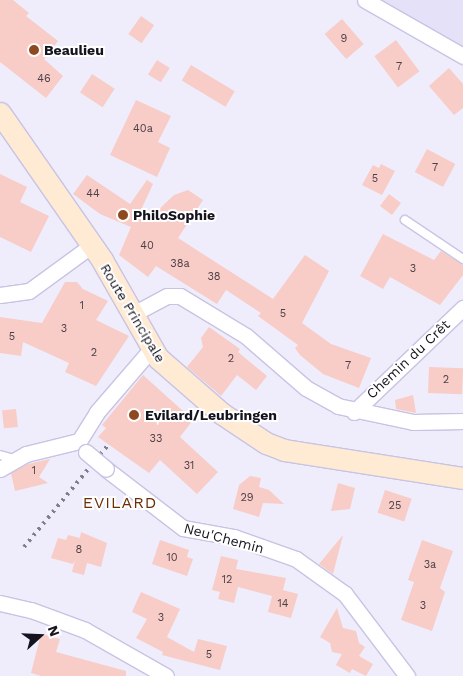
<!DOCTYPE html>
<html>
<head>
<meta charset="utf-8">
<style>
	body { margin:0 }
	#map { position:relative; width:463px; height:676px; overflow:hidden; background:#efedfb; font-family:"Work Sans",sans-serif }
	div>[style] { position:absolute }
	.built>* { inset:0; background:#e4e1f9 }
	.building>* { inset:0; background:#f8ccc7; transform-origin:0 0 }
	.roads { filter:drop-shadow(1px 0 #c8c3e3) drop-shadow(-1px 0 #c8c3e3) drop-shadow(0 1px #c8c3e3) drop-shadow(0 -1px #c8c3e3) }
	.lane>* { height:8px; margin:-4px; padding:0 4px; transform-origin:4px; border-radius:4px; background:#fff }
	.street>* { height:15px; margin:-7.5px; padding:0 7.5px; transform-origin:7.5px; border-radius:7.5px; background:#fff }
	.secondary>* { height:21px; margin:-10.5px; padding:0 10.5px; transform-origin:10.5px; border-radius:10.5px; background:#ffebd3 }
	.rail>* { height:4px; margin-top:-2px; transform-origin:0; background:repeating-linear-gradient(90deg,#7f7e8a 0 2.5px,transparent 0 7.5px) }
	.bridges { filter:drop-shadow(1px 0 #c8c3e3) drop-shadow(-1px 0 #c8c3e3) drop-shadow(0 1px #c8c3e3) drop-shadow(0 -1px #c8c3e3) }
	.street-bridge>* { height:15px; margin:-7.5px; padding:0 7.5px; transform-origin:7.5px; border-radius:7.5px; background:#fff }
	.dots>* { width:14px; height:14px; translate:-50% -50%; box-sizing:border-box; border:2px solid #fff; border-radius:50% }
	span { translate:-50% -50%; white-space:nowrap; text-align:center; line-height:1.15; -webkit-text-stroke:4px #fff; paint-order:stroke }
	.number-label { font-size:11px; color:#4d4148 }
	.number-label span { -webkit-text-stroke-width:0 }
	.poi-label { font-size:14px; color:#14131e; font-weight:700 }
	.left { translate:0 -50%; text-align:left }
	.street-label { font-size:14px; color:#14131e }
	.quarter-label { font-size:16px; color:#6c2e05; letter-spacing:1px }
	.north { position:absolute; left:15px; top:611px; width:50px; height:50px; -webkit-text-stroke:4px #fff; paint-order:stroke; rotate:70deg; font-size:14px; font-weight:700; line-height:20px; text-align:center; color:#14131e }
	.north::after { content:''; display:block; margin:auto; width:18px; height:22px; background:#14131e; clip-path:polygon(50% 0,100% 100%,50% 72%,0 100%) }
</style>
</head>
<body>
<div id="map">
	<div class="built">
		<div style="clip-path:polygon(378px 0,463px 0,463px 49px)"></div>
	</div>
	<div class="building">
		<div style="clip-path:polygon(0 0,13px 0,29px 13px,26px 16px,58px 41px,44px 59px,63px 76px,46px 98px,0 62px)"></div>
		<div style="left:141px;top:16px;width:16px;height:22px;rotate:35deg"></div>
		<div style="left:342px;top:19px;width:33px;height:23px;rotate:49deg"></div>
		<div style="left:396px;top:40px;width:39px;height:27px;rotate:53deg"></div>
		<div style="left:157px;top:60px;width:15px;height:17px;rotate:32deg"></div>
		<div style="left:191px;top:65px;width:51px;height:18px;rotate:31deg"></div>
		<div style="clip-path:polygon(449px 68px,463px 84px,463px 108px,454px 115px,429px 86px)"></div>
		<div style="left:92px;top:74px;width:27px;height:22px;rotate:33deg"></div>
		<div style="clip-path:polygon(136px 100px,171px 116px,158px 142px,170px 148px,157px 177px,110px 155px)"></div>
		<div style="left:427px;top:149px;width:32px;height:26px;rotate:28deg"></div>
		<div style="clip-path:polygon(381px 164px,395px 171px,382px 195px,362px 185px,373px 165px,379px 168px)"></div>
		<div style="clip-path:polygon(0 174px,27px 187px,20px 202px,49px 216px,31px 252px,0 237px)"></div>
		<div style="clip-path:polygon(87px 175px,130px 204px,147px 180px,153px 184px,140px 212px,145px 209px,153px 215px,174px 195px,188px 190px,203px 200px,178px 238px,273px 299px,305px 255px,329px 271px,302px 323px,331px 344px,371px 358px,359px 388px,323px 374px,300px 355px,295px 348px,298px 345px,258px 316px,261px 313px,226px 290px,217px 304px,156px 266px,148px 277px,119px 255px,131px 227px,100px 214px,73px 194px)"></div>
		<div style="left:389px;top:194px;width:15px;height:15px;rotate:37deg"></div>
		<div style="clip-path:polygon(383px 234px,434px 260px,441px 251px,463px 265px,463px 275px,440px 305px,390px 277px,383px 289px,360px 276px)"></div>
		<div style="clip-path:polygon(65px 282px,77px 282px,83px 289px,108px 301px,96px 320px,129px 336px,96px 386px,65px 372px,69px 363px,23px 342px,21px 356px,0 353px,0 317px,42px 323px)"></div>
		<div style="clip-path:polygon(209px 327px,240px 349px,238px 352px,267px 376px,256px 390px,237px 375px,221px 396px,187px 367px,203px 347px,201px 338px)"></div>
		<div style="left:429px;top:367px;width:34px;height:26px;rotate:2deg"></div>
		<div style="clip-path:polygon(143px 375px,193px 420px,180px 437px,218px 472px,197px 494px,160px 460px,149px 473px,98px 437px,106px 428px,102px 425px)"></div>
		<div style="clip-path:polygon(413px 395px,416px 413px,396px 409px,395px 400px)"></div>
		<div style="left:16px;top:409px;width:18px;height:14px;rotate:84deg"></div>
		<div style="clip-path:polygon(50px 459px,39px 477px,48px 483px,15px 491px,11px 473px,28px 464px)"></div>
		<div style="clip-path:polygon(250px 476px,261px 478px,259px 487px,269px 490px,284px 504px,263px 503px,259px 517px,233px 509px,239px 485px)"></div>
		<div style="clip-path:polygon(338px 483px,355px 488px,350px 509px,331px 511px)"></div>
		<div style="left:385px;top:490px;width:28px;height:24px;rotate:18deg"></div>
		<div style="clip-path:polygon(81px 532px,107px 543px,101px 567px,87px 563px,84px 575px,72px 572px,75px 560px,73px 564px,51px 558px,58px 538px,66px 540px,68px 535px,80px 538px)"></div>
		<div style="clip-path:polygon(343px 535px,333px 574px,319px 564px)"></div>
		<div style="clip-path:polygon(160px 540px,189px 550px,187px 557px,193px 559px,187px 576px,152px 564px)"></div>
		<div style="clip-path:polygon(422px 540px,453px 551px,440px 588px,445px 592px,432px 631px,401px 620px,414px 582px,408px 580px)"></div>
		<div style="clip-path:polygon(221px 556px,238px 560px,236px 569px,286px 578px,283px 590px,298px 594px,291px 618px,268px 612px,272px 596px,238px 587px,234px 603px,218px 599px,220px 592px,212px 590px)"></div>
		<div style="clip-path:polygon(141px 592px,180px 609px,167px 637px,194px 652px,198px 639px,227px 646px,220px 670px,162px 655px,163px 652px,136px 638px,147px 619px,132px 612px)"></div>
		<div style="clip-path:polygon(337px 608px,343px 628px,356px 631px,359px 643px,365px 647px,359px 656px,373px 664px,366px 676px,352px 669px,350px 673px,336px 665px,342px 654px,332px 652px,330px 643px,320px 637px)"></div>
		<div style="clip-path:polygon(41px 634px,60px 639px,56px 652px,126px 671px,126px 676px,41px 676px,31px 673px)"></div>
	</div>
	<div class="roads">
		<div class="lane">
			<div style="left:405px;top:220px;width:70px;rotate:33.9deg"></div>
			<div style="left:0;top:455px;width:15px;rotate:16deg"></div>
		</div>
		<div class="street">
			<div style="left:365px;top:0;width:113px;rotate:29.7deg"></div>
			<div style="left:0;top:295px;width:29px;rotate:-8deg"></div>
			<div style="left:29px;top:291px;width:78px;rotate:-36.1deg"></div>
			<div style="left:133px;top:314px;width:38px;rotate:-28deg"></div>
			<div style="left:167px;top:296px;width:13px"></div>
			<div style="left:180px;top:296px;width:77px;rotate:31.2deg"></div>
			<div style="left:246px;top:336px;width:79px;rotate:40.9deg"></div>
			<div style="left:306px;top:388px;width:37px;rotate:29deg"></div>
			<div style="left:338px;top:406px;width:77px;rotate:12deg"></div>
			<div style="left:413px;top:422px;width:50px;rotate:-1.1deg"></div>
			<div style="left:354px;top:412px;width:151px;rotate:-43.7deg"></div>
			<div style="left:79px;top:441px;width:34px;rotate:-58deg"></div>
			<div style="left:97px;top:412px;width:84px;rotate:-49.3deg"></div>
			<div style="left:0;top:469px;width:30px;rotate:-30deg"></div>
			<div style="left:26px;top:454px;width:55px;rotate:-13.8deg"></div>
			<div style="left:106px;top:469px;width:97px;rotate:37.5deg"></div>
			<div style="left:183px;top:528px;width:52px;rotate:10deg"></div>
			<div style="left:234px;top:537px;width:66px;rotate:19.5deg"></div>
			<div style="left:296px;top:559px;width:60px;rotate:35.5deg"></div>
			<div style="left:345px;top:594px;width:103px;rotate:52.9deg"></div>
			<div style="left:0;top:603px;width:32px;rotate:13deg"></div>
			<div style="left:31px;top:610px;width:58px;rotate:20.3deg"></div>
			<div style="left:85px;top:630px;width:93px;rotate:29.6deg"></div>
		</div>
		<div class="secondary">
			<div style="left:0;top:113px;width:179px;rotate:55.2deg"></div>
			<div style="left:102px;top:260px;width:113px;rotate:60.3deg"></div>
			<div style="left:158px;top:358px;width:84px;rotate:41.1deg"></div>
			<div style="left:221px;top:413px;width:54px;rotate:33.7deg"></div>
			<div style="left:266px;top:443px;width:19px;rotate:21deg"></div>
			<div style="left:284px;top:450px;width:181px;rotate:8.9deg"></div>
		</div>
	</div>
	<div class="rail">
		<div style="left:24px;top:547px;width:132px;rotate:-50.5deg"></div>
	</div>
	<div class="bridges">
		<div class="street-bridge">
			<div style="left:86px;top:452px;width:26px;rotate:40deg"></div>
		</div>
	</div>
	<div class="dots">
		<div style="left:34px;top:50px;background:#8e4921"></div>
		<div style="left:123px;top:215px;background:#8e4921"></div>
		<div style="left:134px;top:415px;background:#8e4921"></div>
	</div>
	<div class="number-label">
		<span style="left:344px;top:39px">9</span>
		<span style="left:399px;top:67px">7</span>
		<span style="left:44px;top:79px">46</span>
		<span style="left:143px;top:129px">40a</span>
		<span style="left:435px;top:168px">7</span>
		<span style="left:375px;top:179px">5</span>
		<span style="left:93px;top:194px">44</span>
		<span style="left:147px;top:246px">40</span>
		<span style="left:180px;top:264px">38a</span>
		<span style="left:413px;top:269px">3</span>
		<span style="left:214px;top:277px">38</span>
		<span style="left:82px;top:306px">1</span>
		<span style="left:283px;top:314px">5</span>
		<span style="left:64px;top:329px">3</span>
		<span style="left:12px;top:337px">5</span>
		<span style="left:94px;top:353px">2</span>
		<span style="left:231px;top:359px">2</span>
		<span style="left:348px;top:366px">7</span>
		<span style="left:446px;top:380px">2</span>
		<span style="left:156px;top:439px">33</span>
		<span style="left:189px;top:466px">31</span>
		<span style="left:34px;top:471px">1</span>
		<span style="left:247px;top:498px">29</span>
		<span style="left:395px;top:506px">25</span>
		<span style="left:79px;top:550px">8</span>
		<span style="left:172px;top:558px">10</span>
		<span style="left:430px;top:565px">3a</span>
		<span style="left:227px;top:580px">12</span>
		<span style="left:283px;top:604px">14</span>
		<span style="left:423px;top:606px">3</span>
		<span style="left:161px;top:618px">3</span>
		<span style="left:209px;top:655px">5</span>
	</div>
	<div class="poi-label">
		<span class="left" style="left:44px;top:50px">Beaulieu</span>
		<span class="left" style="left:133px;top:215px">PhiloSophie</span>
		<span class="left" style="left:145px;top:415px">Evilard/Leubringen</span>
	</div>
	<div class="street-label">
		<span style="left:133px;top:313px;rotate:59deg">Route Principale</span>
		<span style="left:408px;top:359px;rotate:-43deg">Chemin du Crêt</span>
		<span style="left:224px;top:538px;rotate:15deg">Neu'Chemin</span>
	</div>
	<div class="quarter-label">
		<span style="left:120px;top:503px">EVILARD</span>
	</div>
	<div class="north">N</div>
</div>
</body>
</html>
